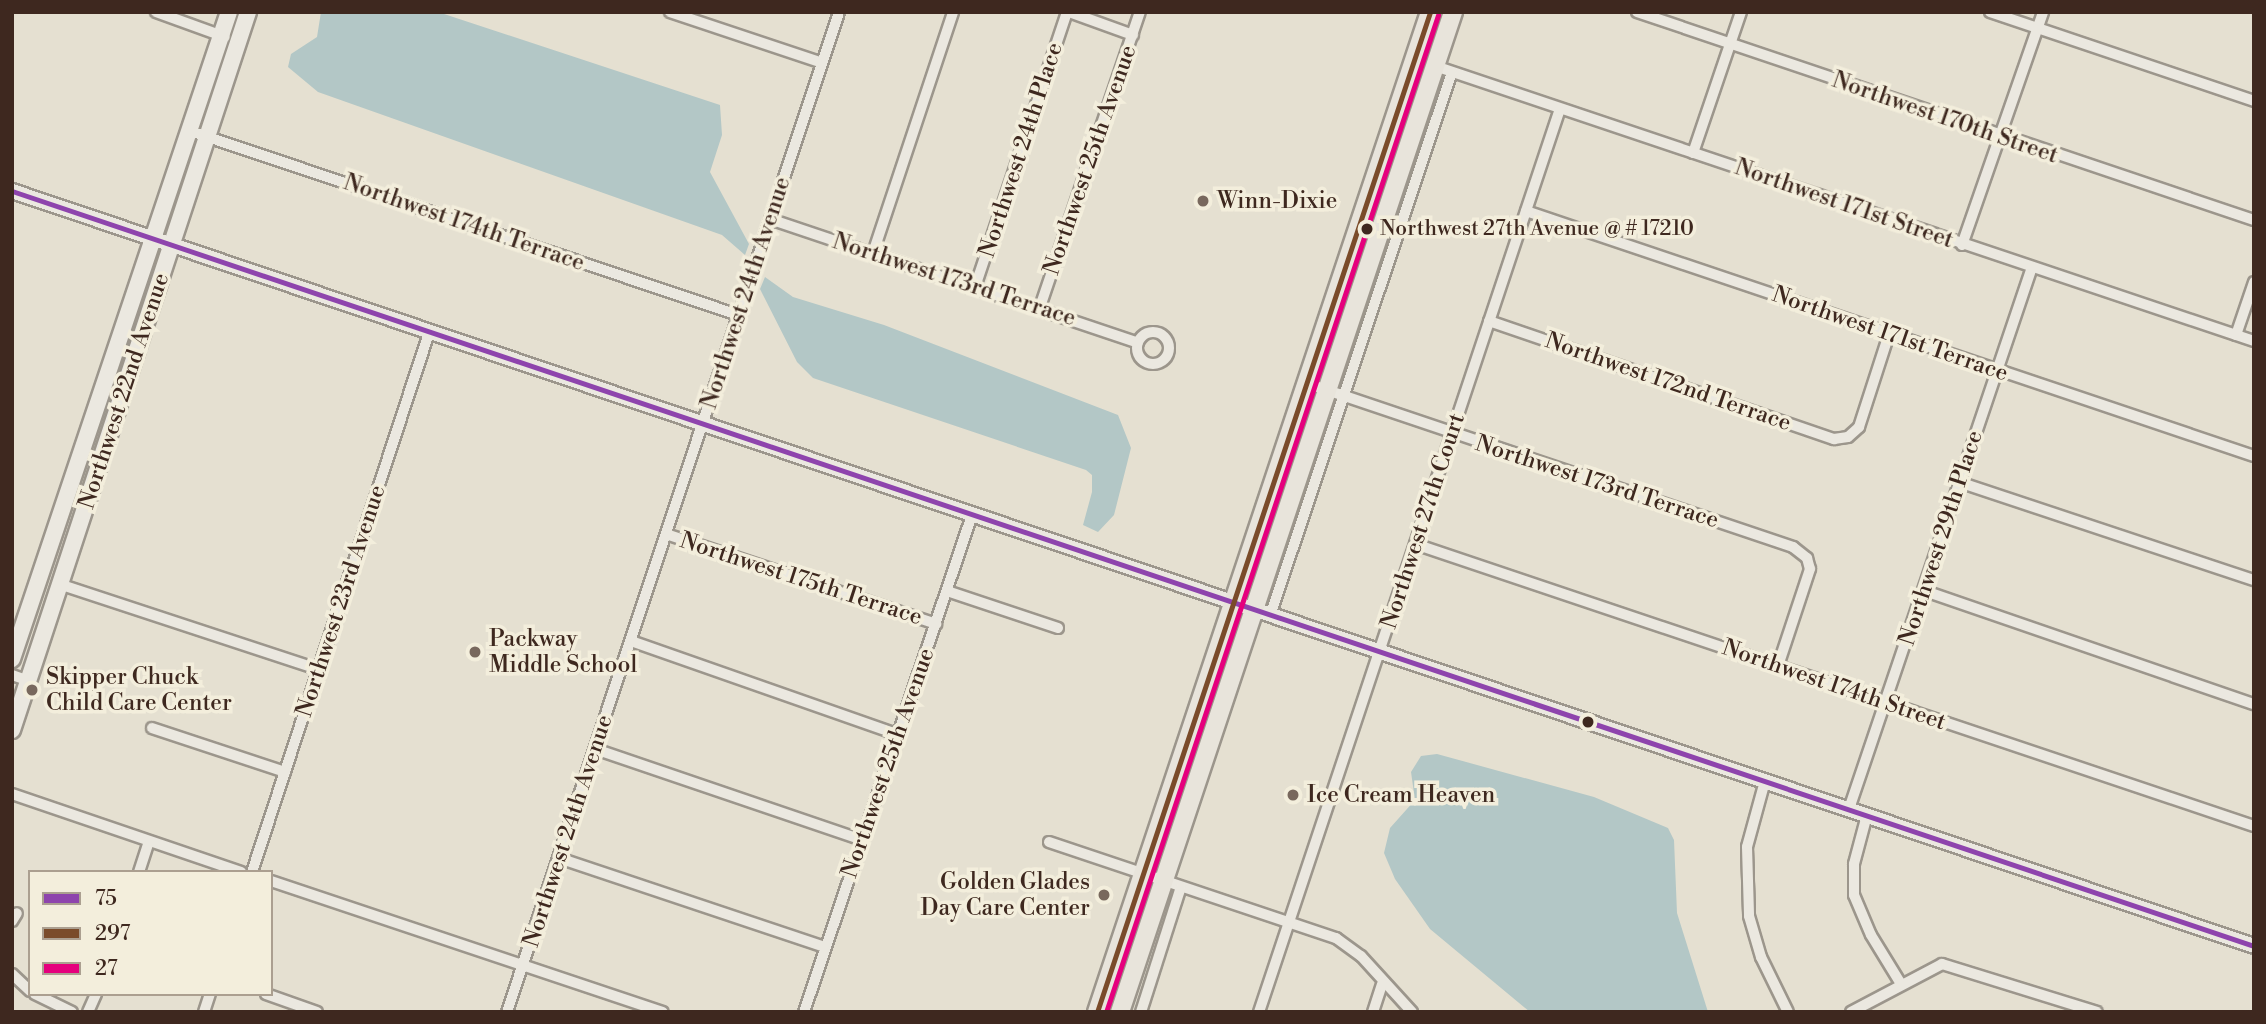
<!DOCTYPE html>
<html>
<head>
<meta charset="utf-8">
<style>
	body { margin:0 }
	#map { position:relative; width:2266px; height:1024px; overflow:hidden; background:#e5e0d1; font-family:"Libre Bodoni",serif }
	div>[style] { position:absolute }
	.water>* { inset:0; background:#b3c7c6 }
	.roads { filter:drop-shadow(2px 0 #9c968c) drop-shadow(-2px 0 #9c968c) drop-shadow(0 2px #9c968c) drop-shadow(0 -2px #9c968c) }
	.minor>* { height:10px; margin:-5px; padding:0 5px; transform-origin:5px; border-radius:5px; background:#ebe8e0 }
	.minor>.ring { margin:-5px; padding:0; box-sizing:content-box; background:none; border:10px solid #ebe8e0; border-radius:50% }
	.tertiary>* { height:14px; margin:-7px; padding:0 7px; transform-origin:7px; border-radius:7px; background:#ebe8e0 }
	.secondary>* { height:16px; margin:-8px; padding:0 8px; transform-origin:8px; border-radius:8px; background:#ebe8e0 }
	.primary>* { height:18px; margin:-9px; padding:0 9px; transform-origin:9px; border-radius:9px; background:#e8e4db }
	.bus-1>* { height:5px; margin:-2.5px; padding:0 2.5px; transform-origin:2.5px; border-radius:2.5px; background:#8e44ad }
	.bus-2>* { height:5px; margin:-2.5px; padding:0 2.5px; transform-origin:2.5px; border-radius:2.5px; background:#7a4b2a }
	.bus-3>* { height:5px; margin:-2.5px; padding:0 2.5px; transform-origin:2.5px; border-radius:2.5px; background:#e5007d }
	.dots>* { width:19px; height:19px; translate:-50% -50%; box-sizing:border-box; border:4px solid #f3eedc; border-radius:50% }
	span { translate:-50% -50%; white-space:nowrap; text-align:center; line-height:1.15; -webkit-text-stroke:7px #f3eedc; paint-order:stroke }
	.bus-label { font-size:21px; color:#3e281f }
	.left { translate:0 -50%; text-align:left }
	.street-label { font-size:23px; color:#3e281f }
	.poi-label { font-size:23px; color:#3e281f }
	.right { translate:-100% -50%; text-align:right }
	.frame { position:absolute; inset:0; border:14px solid #3e281f; pointer-events:none }
	.legend { position:absolute; left:28px; top:870px; width:245px; height:126px; box-sizing:border-box; background:#f3eedc; border:2px solid #ab9f90; margin:0; padding:9px 12px; list-style:none; font-size:21px; color:#3e281f }
	.legend li { display:flex; align-items:center; gap:14px; height:35px }
	.legend b { width:35px; border:2px solid #ab9f90 }
</style>
</head>
<body>
<div id="map">
	<div class="water">
		<div style="clip-path:polygon(321px 12px,438px 12px,720px 105px,722px 135px,710px 172px,749px 244px,745px 255px,722px 235px,318px 92px,288px 67px,291px 54px,317px 37px)"></div>
		<div style="clip-path:polygon(765px 277px,793px 297px,884px 325px,1118px 415px,1131px 448px,1114px 515px,1098px 532px,1083px 525px,1092px 492px,1092px 475px,1086px 470px,813px 378px,797px 362px,760px 289px)"></div>
		<div style="clip-path:polygon(1437px 754px,1594px 797px,1668px 828px,1674px 840px,1677px 913px,1708px 1012px,1530px 1012px,1430px 929px,1395px 879px,1384px 853px,1390px 828px,1415px 800px,1411px 772px,1421px 756px)"></div>
	</div>
	<div class="roads">
		<div class="minor">
			<div style="left:156px;top:12px;width:73px;rotate:19.9deg"></div>
			<div style="left:670px;top:12px;width:160px;rotate:18.5deg"></div>
			<div style="left:1069px;top:12px;width:68px;rotate:19.8deg"></div>
			<div style="left:1637px;top:12px;width:651px;rotate:18.63deg"></div>
			<div style="left:1990px;top:12px;width:279px;rotate:18.6deg"></div>
			<div style="left:1435px;top:66px;width:864px;rotate:18.56deg"></div>
			<div style="left:190px;top:131px;width:578px;rotate:18.56deg"></div>
			<div style="left:1693px;top:153px;width:149px;rotate:-71.2deg"></div>
			<div style="left:1526px;top:211px;width:768px;rotate:18.6deg"></div>
			<div style="left:770px;top:219px;width:388px;rotate:18.6deg"></div>
			<div style="left:1962px;top:245px;width:247px;rotate:-70.8deg"></div>
			<div style="left:873px;top:253px;width:254px;rotate:-71.6deg"></div>
			<div style="left:975px;top:287px;width:290px;rotate:-71.5deg"></div>
			<div style="left:1040px;top:307px;width:311px;rotate:-71.3deg"></div>
			<div style="left:1489px;top:321px;width:365px;rotate:18.9deg"></div>
			<div style="left:1834px;top:439px;width:14px;rotate:-8deg"></div>
			<div style="left:1848px;top:437px;width:15px;rotate:-42deg"></div>
			<div style="left:1859px;top:427px;width:98px;rotate:-72.1deg"></div>
			<div class="ring" style="left:1137px;top:332px;width:22px;height:22px"></div>
			<div style="left:2236px;top:335px;width:56px;rotate:-71.2deg"></div>
			<div style="left:1306px;top:383px;width:514px;rotate:18.61deg"></div>
			<div style="left:1793px;top:547px;width:18px;rotate:38deg"></div>
			<div style="left:1807px;top:558px;width:11px;rotate:75deg"></div>
			<div style="left:1810px;top:569px;width:102px;rotate:108.3deg"></div>
			<div style="left:1959px;top:482px;width:311px;rotate:18.4deg"></div>
			<div style="left:666px;top:534px;width:285px;rotate:18.4deg"></div>
			<div style="left:1415px;top:544px;width:885px;rotate:18.58deg"></div>
			<div style="left:62px;top:585px;width:269px;rotate:18.2deg"></div>
			<div style="left:947px;top:591px;width:117px;rotate:18.4deg"></div>
			<div style="left:1925px;top:591px;width:348px;rotate:19deg"></div>
			<div style="left:1271px;top:613px;width:570px;rotate:-71.5deg"></div>
			<div style="left:631px;top:641px;width:282px;rotate:19.3deg"></div>
			<div style="left:12px;top:675px;width:18px;rotate:19deg"></div>
			<div style="left:152px;top:728px;width:140px;rotate:18.3deg"></div>
			<div style="left:595px;top:749px;width:282px;rotate:18.8deg"></div>
			<div style="left:1765px;top:781px;width:68px;rotate:105.3deg"></div>
			<div style="left:1747px;top:847px;width:69px;rotate:88.3deg"></div>
			<div style="left:1749px;top:916px;width:43px;rotate:73.7deg"></div>
			<div style="left:1761px;top:957px;width:61px;rotate:63.9deg"></div>
			<div style="left:12px;top:794px;width:242px;rotate:18.8deg"></div>
			<div style="left:1849px;top:809px;width:572px;rotate:-71.34deg"></div>
			<div style="left:1867px;top:815px;width:51px;rotate:104.9deg"></div>
			<div style="left:1854px;top:864px;width:31px;rotate:90deg"></div>
			<div style="left:1854px;top:895px;width:43px;rotate:67deg"></div>
			<div style="left:1871px;top:935px;width:57px;rotate:58.5deg"></div>
			<div style="left:1049px;top:842px;width:303px;rotate:18.5deg"></div>
			<div style="left:1336px;top:938px;width:31px;rotate:36deg"></div>
			<div style="left:1361px;top:956px;width:76px;rotate:47.7deg"></div>
			<div style="left:559px;top:858px;width:280px;rotate:18.5deg"></div>
			<div style="left:139px;top:872px;width:32px;rotate:-72deg"></div>
			<div style="left:252px;top:872px;width:570px;rotate:-71.82deg"></div>
			<div style="left:271px;top:881px;width:413px;rotate:18.5deg"></div>
			<div style="left:12px;top:921px;width:9px;rotate:-58deg"></div>
			<div style="left:12px;top:974px;width:25px;rotate:43deg"></div>
			<div style="left:35px;top:994px;width:41px;rotate:25.9deg"></div>
			<div style="left:266px;top:994px;width:54px;rotate:19.4deg"></div>
			<div style="left:88px;top:1012px;width:20px;rotate:-66deg"></div>
			<div style="left:204px;top:1012px;width:19px;rotate:-72deg"></div>
			<div style="left:507px;top:1012px;width:1054px;rotate:-71.63deg"></div>
			<div style="left:804px;top:1012px;width:525px;rotate:-71.32deg"></div>
			<div style="left:1141px;top:1012px;width:131px;rotate:-72.3deg"></div>
			<div style="left:1259px;top:1012px;width:952px;rotate:-71.57deg"></div>
			<div style="left:1373px;top:1012px;width:29px;rotate:-72deg"></div>
			<div style="left:1851px;top:1012px;width:103px;rotate:-27.8deg"></div>
			<div style="left:1942px;top:964px;width:162px;rotate:17.2deg"></div>
		</div>
		<div class="tertiary">
			<div style="left:12px;top:191px;width:2366px;rotate:18.61deg"></div>
		</div>
		<div class="secondary">
			<div style="left:12px;top:659px;width:682px;rotate:-71.46deg"></div>
			<div style="left:12px;top:730px;width:756px;rotate:-71.8deg"></div>
		</div>
		<div class="primary">
			<div style="left:1097px;top:1012px;width:1054px;rotate:-71.58deg"></div>
			<div style="left:1120px;top:1012px;width:1054px;rotate:-71.58deg"></div>
		</div>
	</div>
	<div class="bus-1">
		<div style="left:12px;top:191px;width:2366px;rotate:18.61deg"></div>
	</div>
	<div class="bus-2">
		<div style="left:1097px;top:1012px;width:1054px;rotate:-71.58deg"></div>
	</div>
	<div class="bus-3">
		<div style="left:1106px;top:1012px;width:1051px;rotate:-71.58deg"></div>
	</div>
	<div class="dots">
		<div style="left:1203px;top:201px;background:#78685d"></div>
		<div style="left:1367px;top:229px;background:#3e281f"></div>
		<div style="left:475px;top:652px;background:#78685d"></div>
		<div style="left:32px;top:690px;background:#78685d"></div>
		<div style="left:1588px;top:722px;background:#3e281f"></div>
		<div style="left:1293px;top:795px;background:#78685d"></div>
		<div style="left:1104px;top:895px;background:#78685d"></div>
	</div>
	<div class="bus-label">
		<span class="left" style="left:1380px;top:229px">Northwest 27th Avenue @ # 17210</span>
	</div>
	<div class="street-label">
		<span style="left:1945px;top:118px;rotate:19deg">Northwest 170th Street</span>
		<span style="left:1021px;top:150px;rotate:-72deg">Northwest 24th Place</span>
		<span style="left:1090px;top:160px;rotate:-71deg">Northwest 25th Avenue</span>
		<span style="left:1844px;top:204px;rotate:19deg">Northwest 171st Street</span>
		<span style="left:464px;top:223px;rotate:19deg">Northwest 174th Terrace</span>
		<span style="left:954px;top:280px;rotate:18deg">Northwest 173rd Terrace</span>
		<span style="left:746px;top:293px;rotate:-72deg">Northwest 24th Avenue</span>
		<span style="left:1890px;top:334px;rotate:19deg">Northwest 171st Terrace</span>
		<span style="left:1668px;top:382px;rotate:19deg">Northwest 172nd Terrace</span>
		<span style="left:124px;top:391px;rotate:-72deg">Northwest 22nd Avenue</span>
		<span style="left:1597px;top:482px;rotate:18deg">Northwest 173rd Terrace</span>
		<span style="left:1423px;top:521px;rotate:-72deg">Northwest 27th Court</span>
		<span style="left:1941px;top:538px;rotate:-72deg">Northwest 29th Place</span>
		<span style="left:801px;top:579px;rotate:18deg">Northwest 175th Terrace</span>
		<span style="left:341px;top:601px;rotate:-72deg">Northwest 23rd Avenue</span>
		<span style="left:1834px;top:685px;rotate:19deg">Northwest 174th Street</span>
		<span style="left:888px;top:763px;rotate:-71deg">Northwest 25th Avenue</span>
		<span style="left:568px;top:831px;rotate:-72deg">Northwest 24th Avenue</span>
	</div>
	<div class="poi-label">
		<span class="left" style="left:1217px;top:201px">Winn-Dixie</span>
		<span class="left" style="left:489px;top:652px">Packway<br>Middle School</span>
		<span class="left" style="left:46px;top:690px">Skipper Chuck<br>Child Care Center</span>
		<span class="left" style="left:1307px;top:795px">Ice Cream Heaven</span>
		<span class="right" style="left:1090px;top:895px">Golden Glades<br>Day Care Center</span>
	</div>
	<div class="frame"></div>
	<ul class="legend">
	<li><b style="height:9px;background:#8e44ad"></b>75</li>
	<li><b style="height:9px;background:#7a4b2a"></b>297</li>
	<li><b style="height:9px;background:#e5007d"></b>27</li>
	</ul>
</div>
</body>
</html>
